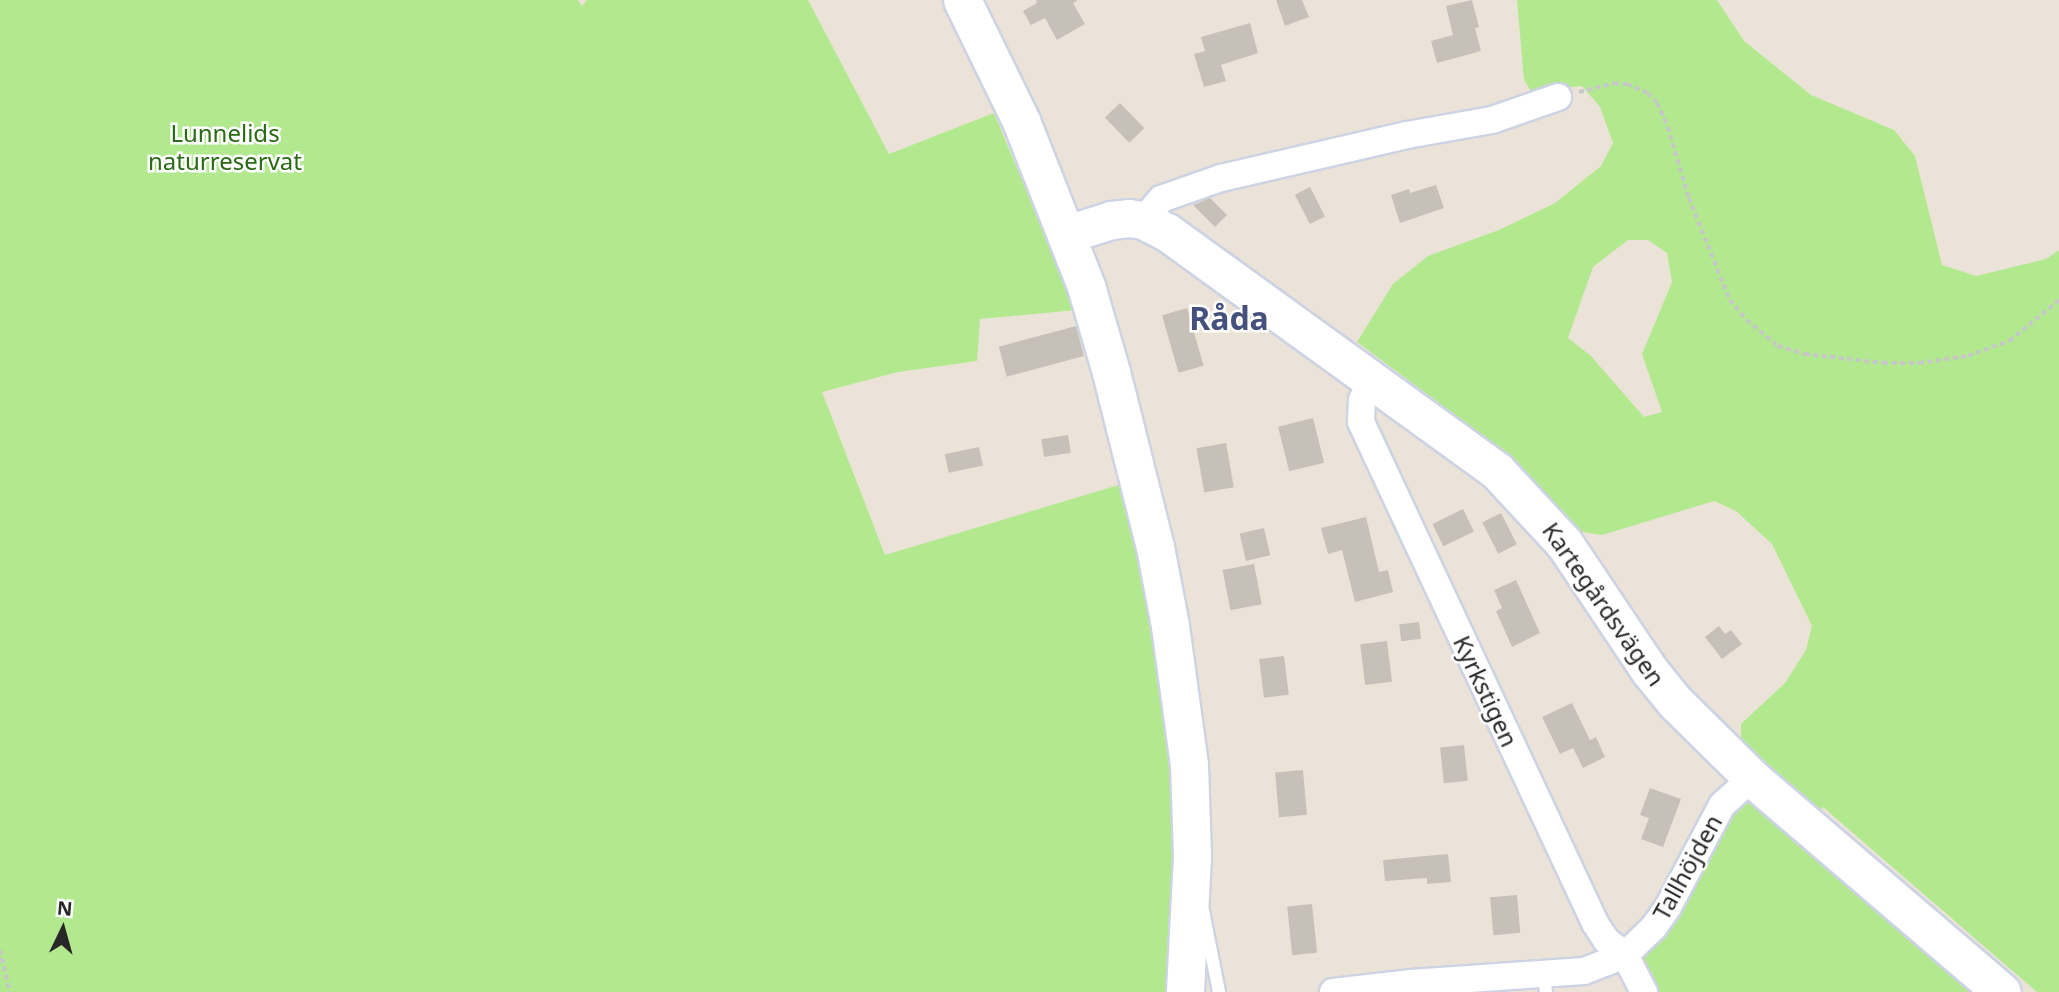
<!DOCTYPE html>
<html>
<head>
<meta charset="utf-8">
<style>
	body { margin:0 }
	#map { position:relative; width:2059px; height:992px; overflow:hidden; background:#ece3d8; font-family:"Noto Sans",sans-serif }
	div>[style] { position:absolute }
	.green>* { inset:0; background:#b2e98f }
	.building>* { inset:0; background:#c7c0b8; transform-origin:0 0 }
	.path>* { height:3.5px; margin-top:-1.75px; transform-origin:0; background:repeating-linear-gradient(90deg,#c7c7c7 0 5px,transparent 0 8.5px) }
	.roads { filter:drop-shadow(2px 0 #cdd3e3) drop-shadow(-2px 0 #cdd3e3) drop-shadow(0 2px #cdd3e3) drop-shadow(0 -2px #cdd3e3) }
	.lane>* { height:12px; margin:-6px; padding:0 6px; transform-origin:6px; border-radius:6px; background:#fff }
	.street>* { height:26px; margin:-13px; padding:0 13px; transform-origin:13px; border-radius:13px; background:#fff }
	.secondary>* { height:37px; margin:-18.5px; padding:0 18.5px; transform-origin:18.5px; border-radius:18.5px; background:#fff }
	span { translate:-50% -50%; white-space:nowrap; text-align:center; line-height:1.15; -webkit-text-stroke:5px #fff; paint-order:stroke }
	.park-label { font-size:24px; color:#296b13 }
	.street-label { font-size:24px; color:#282828 }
	.district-label { font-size:32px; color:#45517d; font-weight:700 }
	.north { position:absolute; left:28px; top:894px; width:70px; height:70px; -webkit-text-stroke:5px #fff; paint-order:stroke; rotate:5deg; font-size:19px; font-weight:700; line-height:28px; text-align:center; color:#282828 }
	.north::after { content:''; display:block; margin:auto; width:24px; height:32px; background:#282828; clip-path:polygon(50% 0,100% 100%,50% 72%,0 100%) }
</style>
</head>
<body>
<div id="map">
	<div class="green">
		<div style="clip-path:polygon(0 0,578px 0,582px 6px,587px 0,808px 0,889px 154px,994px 113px,1076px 310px,980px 319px,977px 361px,898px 372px,822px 392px,885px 555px,1122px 484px,1145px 567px,1163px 677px,1175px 799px,1174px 883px,1166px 992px,0 992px)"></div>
		<div style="clip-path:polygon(evenodd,1517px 0,1717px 0,1744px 41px,1811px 95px,1894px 130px,1915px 156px,1942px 265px,1976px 276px,2046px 259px,2059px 250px,2059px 992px,2037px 992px,1823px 807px,1804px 833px,1982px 992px,1655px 992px,1635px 955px,1741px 797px,1741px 724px,1785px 683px,1806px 650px,1812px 626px,1772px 544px,1736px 511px,1714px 501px,1602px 535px,1577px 531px,1536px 487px,1462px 420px,1357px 342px,1393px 284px,1428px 256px,1499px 230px,1555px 203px,1601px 166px,1613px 143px,1600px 107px,1582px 86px,1531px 91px,1524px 80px,1517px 0,1628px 240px,1648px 240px,1667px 253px,1672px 282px,1642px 354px,1662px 412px,1644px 417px,1591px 356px,1568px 338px,1593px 267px,1628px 240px)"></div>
	</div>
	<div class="building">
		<div style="clip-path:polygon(1036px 0,1078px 0,1073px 3px,1085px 24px,1057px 40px,1045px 18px,1031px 25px,1023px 11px,1037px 3px)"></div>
		<div style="clip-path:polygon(1276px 0,1302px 0,1309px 17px,1285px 26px)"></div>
		<div style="clip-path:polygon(1472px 0,1479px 27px,1475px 28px,1481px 51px,1437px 63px,1431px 41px,1453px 35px,1446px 6px)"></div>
		<div style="clip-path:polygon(1250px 23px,1258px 53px,1221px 65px,1226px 81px,1204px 87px,1194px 54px,1205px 51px,1201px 37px)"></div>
		<div style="left:1120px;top:103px;width:35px;height:21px;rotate:46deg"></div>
		<div style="clip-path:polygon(1436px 185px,1444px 208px,1400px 223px,1391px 195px,1409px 189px,1410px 193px)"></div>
		<div style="left:1310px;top:187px;width:33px;height:17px;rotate:63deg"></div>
		<div style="clip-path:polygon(1210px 198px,1227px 215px,1215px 227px,1193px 205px)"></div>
		<div style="left:1187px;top:308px;width:60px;height:26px;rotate:74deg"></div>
		<div style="left:1076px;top:326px;width:31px;height:80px;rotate:75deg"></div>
		<div style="left:1313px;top:418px;width:46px;height:36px;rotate:76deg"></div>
		<div style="left:1068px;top:435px;width:18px;height:27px;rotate:81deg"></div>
		<div style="left:1226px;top:443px;width:45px;height:30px;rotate:80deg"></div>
		<div style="left:979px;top:447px;width:19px;height:35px;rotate:78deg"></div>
		<div style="left:1463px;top:509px;width:25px;height:34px;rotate:64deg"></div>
		<div style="left:1501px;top:513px;width:35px;height:21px;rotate:63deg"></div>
		<div style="clip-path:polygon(1366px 517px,1379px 572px,1388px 570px,1393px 592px,1355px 602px,1342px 550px,1328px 554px,1321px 528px)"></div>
		<div style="left:1264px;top:528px;width:28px;height:25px;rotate:77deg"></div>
		<div style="left:1254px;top:564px;width:41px;height:32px;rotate:79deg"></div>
		<div style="clip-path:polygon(1516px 580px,1540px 633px,1512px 647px,1496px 611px,1502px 608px,1494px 590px)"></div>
		<div style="left:1419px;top:622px;width:17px;height:20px;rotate:83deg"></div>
		<div style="clip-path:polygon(1719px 626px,1725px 634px,1731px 630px,1742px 644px,1722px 659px,1705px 637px)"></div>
		<div style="left:1387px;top:641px;width:41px;height:27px;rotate:83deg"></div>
		<div style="left:1284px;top:656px;width:39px;height:25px;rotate:83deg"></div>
		<div style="clip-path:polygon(1572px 703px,1590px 740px,1596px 737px,1605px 757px,1583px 768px,1573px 748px,1560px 754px,1542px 717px)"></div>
		<div style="left:1464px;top:745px;width:36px;height:24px;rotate:84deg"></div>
		<div style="left:1303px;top:770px;width:45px;height:28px;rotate:85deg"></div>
		<div style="clip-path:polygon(1650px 788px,1681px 799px,1663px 847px,1641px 839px,1649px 818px,1640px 815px)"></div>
		<div style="clip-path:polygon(1448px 854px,1451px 882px,1427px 884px,1427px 878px,1385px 881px,1383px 860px)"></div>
		<div style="left:1517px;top:895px;width:38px;height:27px;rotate:85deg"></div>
		<div style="left:1312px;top:904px;width:49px;height:25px;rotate:84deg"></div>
	</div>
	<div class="path">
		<div style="left:1579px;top:92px;width:36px;rotate:-14deg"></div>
		<div style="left:1614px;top:83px;width:13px;rotate:4deg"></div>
		<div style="left:1627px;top:84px;width:23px;rotate:23deg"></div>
		<div style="left:1648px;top:93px;width:13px;rotate:48deg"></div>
		<div style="left:1657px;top:103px;width:26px;rotate:65deg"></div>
		<div style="left:1668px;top:127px;width:74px;rotate:73.5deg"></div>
		<div style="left:1689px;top:198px;width:110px;rotate:68.1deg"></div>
		<div style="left:1730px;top:300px;width:26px;rotate:50deg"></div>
		<div style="left:1747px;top:320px;width:40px;rotate:40deg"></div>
		<div style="left:1778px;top:346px;width:28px;rotate:17deg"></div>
		<div style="left:1805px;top:354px;width:79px;rotate:6.6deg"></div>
		<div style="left:1883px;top:363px;width:36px"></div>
		<div style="left:1919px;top:363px;width:49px;rotate:-8.1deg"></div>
		<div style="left:1968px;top:356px;width:44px;rotate:-20.1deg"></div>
		<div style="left:2009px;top:341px;width:65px;rotate:-39.4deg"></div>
		<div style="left:0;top:950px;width:43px;rotate:76.6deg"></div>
	</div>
	<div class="roads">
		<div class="lane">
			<div style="left:1203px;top:911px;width:83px;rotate:78.8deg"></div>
			<div style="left:1544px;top:974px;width:18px;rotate:84deg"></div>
		</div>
		<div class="street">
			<div style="left:1143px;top:220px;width:28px;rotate:-49deg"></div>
			<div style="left:1161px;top:199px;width:64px;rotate:-19.3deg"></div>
			<div style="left:1221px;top:178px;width:191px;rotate:-13deg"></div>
			<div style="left:1407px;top:135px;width:86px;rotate:-10deg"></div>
			<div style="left:1492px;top:120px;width:70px;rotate:-19.2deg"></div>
			<div style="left:1371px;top:378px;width:24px;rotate:112deg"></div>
			<div style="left:1362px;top:400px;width:22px;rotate:93deg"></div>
			<div style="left:1361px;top:422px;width:553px;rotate:64.96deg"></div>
			<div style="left:1595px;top:923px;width:20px;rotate:57deg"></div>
			<div style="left:1606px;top:940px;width:24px;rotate:38deg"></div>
			<div style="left:1625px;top:955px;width:42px;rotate:62.8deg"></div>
			<div style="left:1333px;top:992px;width:79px;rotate:-6.6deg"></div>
			<div style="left:1411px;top:983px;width:173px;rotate:-4deg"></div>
			<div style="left:1584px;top:971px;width:44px;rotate:-21.3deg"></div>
			<div style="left:1625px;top:955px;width:40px;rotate:-44deg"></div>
			<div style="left:1654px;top:927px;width:24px;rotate:-55deg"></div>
			<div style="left:1668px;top:907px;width:115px;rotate:-62.1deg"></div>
			<div style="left:1722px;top:805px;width:40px;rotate:-42deg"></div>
		</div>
		<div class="secondary">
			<div style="left:962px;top:0;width:135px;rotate:64deg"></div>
			<div style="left:1021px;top:121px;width:177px;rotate:68.5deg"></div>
			<div style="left:1086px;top:286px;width:90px;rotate:73.8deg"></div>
			<div style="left:1111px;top:372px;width:180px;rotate:75.9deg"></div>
			<div style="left:1155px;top:547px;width:80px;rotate:79.2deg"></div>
			<div style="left:1170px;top:626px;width:140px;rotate:82.2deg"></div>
			<div style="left:1189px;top:765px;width:92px;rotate:88.1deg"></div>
			<div style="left:1192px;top:857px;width:135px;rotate:93deg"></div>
			<div style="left:1067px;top:234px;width:46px;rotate:-17.7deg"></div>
			<div style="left:1111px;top:220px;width:18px;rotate:-6deg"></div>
			<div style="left:1129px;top:218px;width:14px;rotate:8deg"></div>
			<div style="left:1143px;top:220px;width:27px;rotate:27deg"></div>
			<div style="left:1167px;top:232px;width:407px;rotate:35.9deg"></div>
			<div style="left:1497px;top:471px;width:98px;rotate:47.1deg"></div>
			<div style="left:1564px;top:543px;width:153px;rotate:56.2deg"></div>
			<div style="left:1649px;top:670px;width:41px;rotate:50.9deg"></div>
			<div style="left:1675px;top:702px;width:108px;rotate:44.6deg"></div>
			<div style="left:1752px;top:778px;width:329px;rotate:40.6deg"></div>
		</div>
	</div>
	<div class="park-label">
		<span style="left:225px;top:147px">Lunnelids<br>naturreservat</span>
	</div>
	<div class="street-label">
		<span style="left:1604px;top:604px;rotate:55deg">Kartegårdsvägen</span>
		<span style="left:1486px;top:691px;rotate:65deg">Kyrkstigen</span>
		<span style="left:1687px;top:867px;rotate:-61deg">Tallhöjden</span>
	</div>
	<div class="district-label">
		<span style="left:1229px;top:318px">Råda</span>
	</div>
	<div class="north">N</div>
</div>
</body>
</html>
